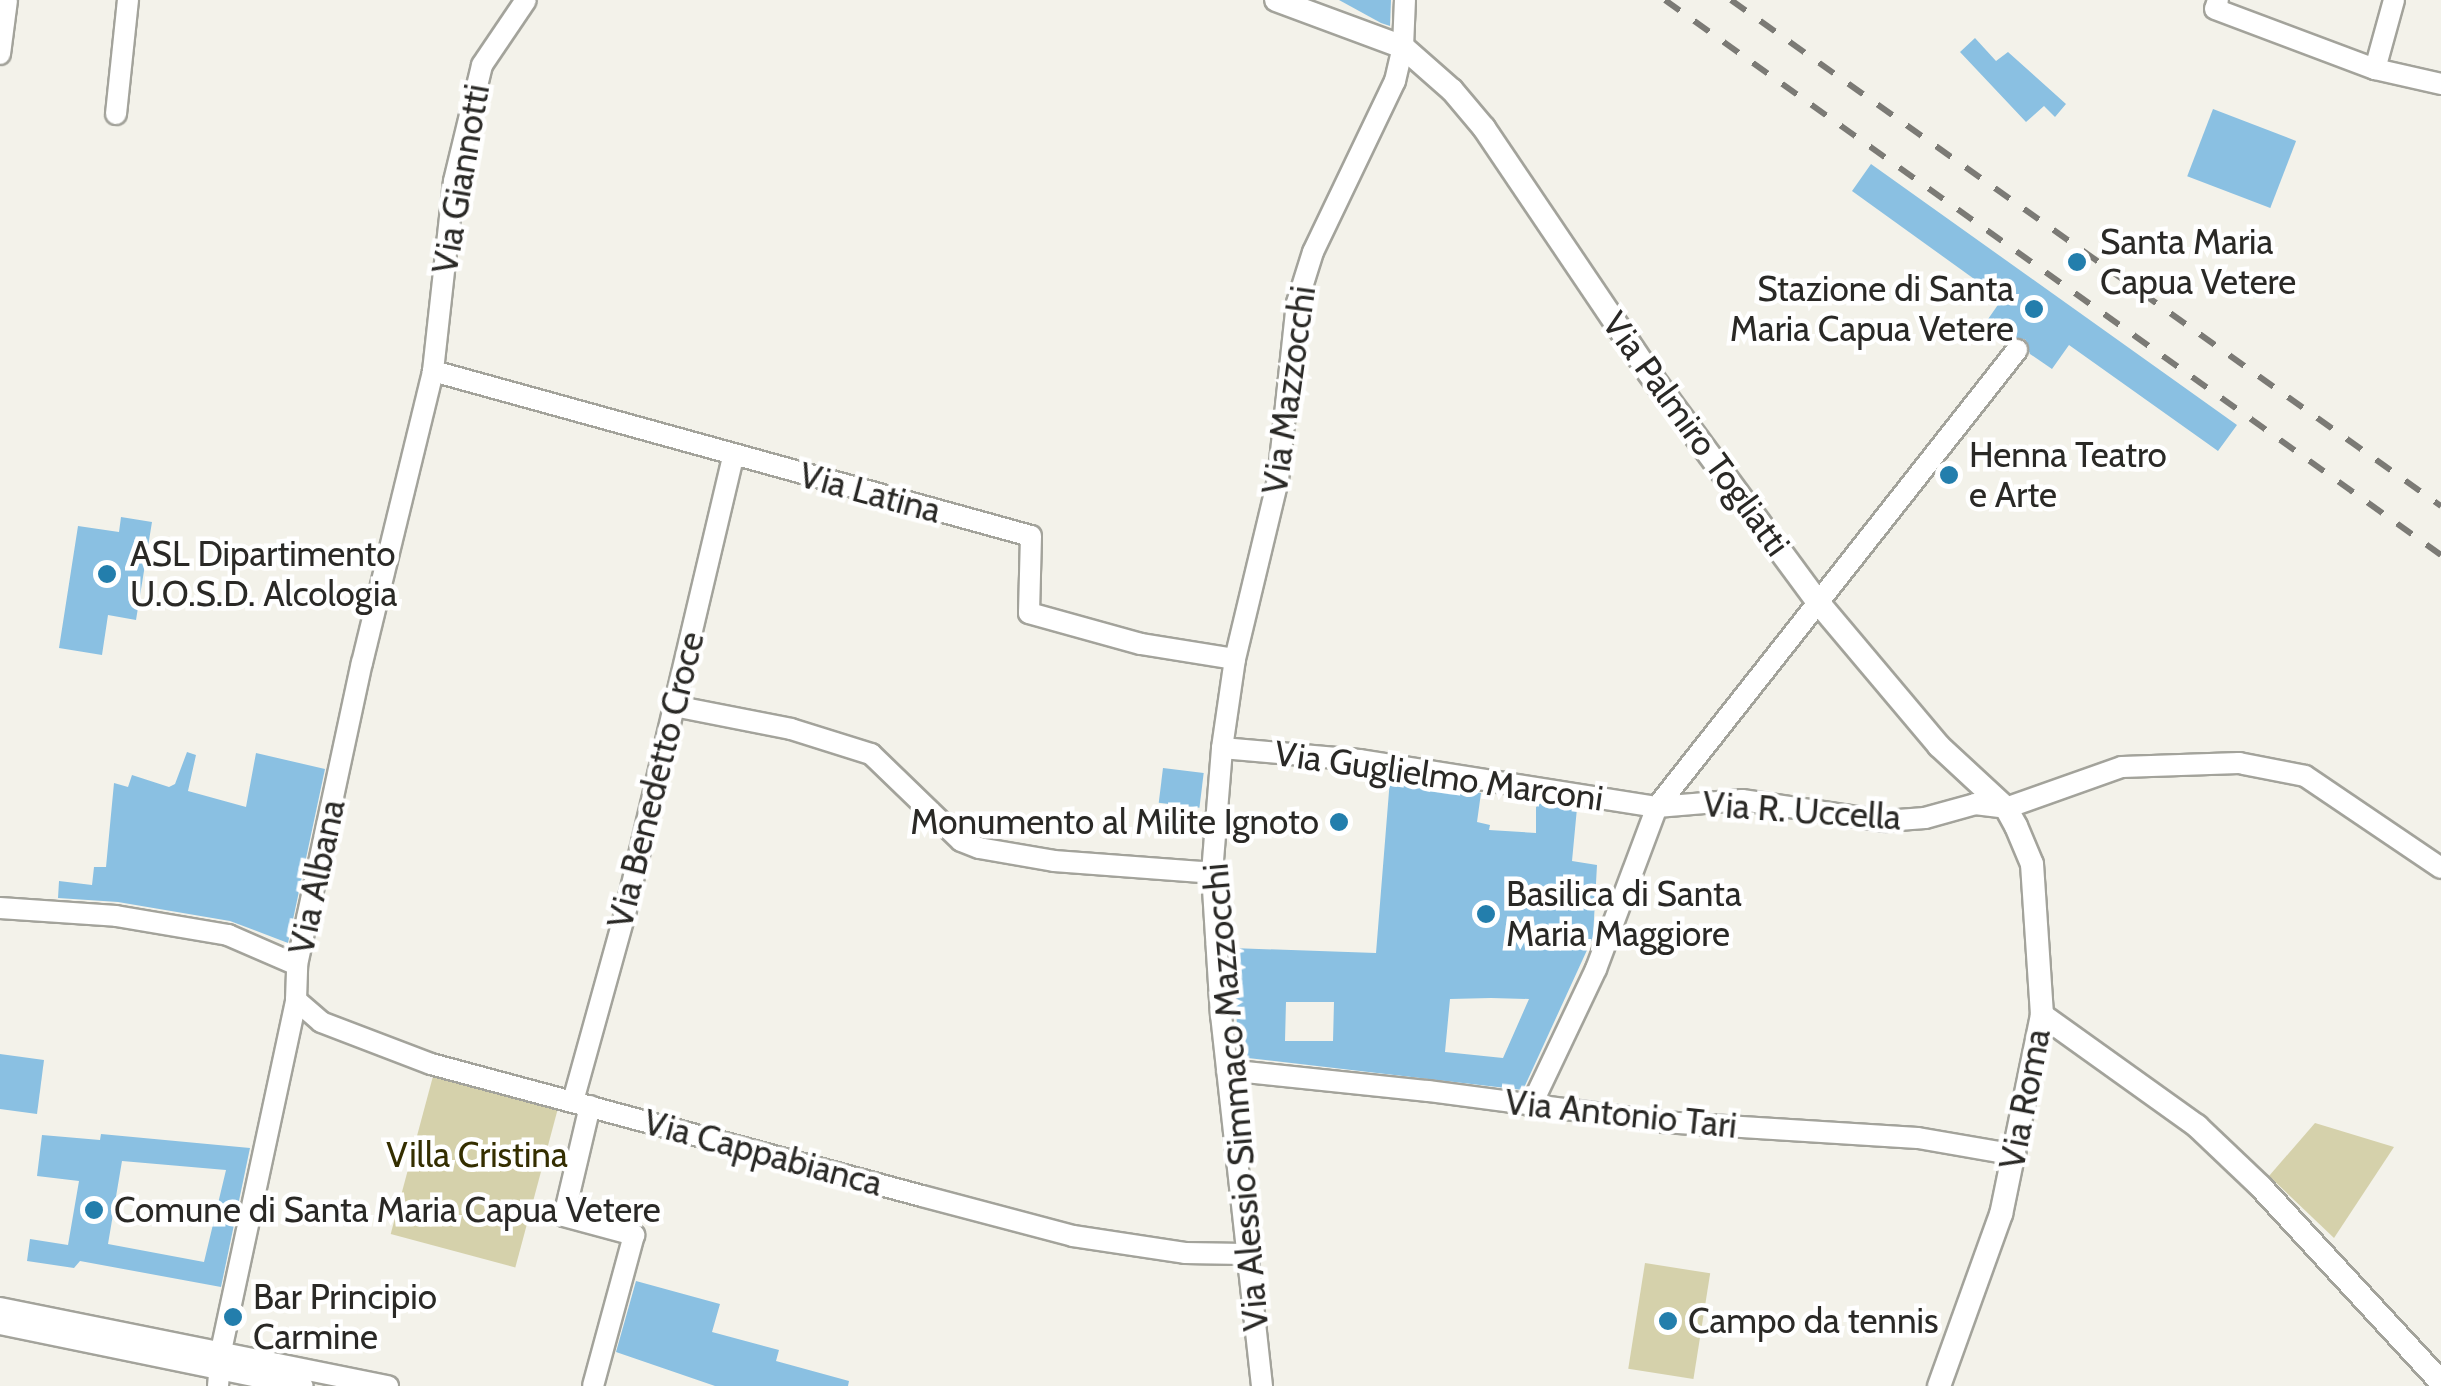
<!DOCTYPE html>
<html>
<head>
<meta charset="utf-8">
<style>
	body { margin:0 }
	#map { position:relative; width:2441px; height:1386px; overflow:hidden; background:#f3f2ea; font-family:Cabin,sans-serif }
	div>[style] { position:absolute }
	.green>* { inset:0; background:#d5d1ab; transform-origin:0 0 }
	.building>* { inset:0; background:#8ac0e2; transform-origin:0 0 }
	.roads { filter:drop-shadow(2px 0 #a3a39b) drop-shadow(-2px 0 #a3a39b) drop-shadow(0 2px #a3a39b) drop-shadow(0 -2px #a3a39b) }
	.minor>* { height:20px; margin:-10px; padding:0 10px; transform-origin:10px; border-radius:10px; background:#fff }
	.tertiary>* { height:22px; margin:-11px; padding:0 11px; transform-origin:11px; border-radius:11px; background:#fff }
	.rail>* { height:6px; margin-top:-3px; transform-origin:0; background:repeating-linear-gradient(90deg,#7b7a75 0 18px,transparent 0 36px) }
	.dots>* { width:28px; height:28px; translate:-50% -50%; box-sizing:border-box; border:5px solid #fff; border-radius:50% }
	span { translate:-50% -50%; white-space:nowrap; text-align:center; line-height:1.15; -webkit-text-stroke:9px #fff; paint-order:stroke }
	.street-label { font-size:35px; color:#2a2926 }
	.poi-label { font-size:35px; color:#2a2926 }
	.left { translate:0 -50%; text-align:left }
	.right { translate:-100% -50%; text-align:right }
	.park-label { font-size:35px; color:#342e00 }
</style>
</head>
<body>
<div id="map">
	<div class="green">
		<div style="left:436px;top:1065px;width:129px;height:175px;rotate:15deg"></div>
		<div style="clip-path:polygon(2315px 1123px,2394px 1147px,2334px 1238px,2269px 1176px)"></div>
		<div style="left:1645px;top:1263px;width:66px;height:107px;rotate:9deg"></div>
	</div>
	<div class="building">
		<div style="clip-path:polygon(1339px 0,1391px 0,1390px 26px,1381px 23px)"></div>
		<div style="clip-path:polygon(1975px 38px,1996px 61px,2008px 52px,2066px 104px,2055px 117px,2044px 106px,2026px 122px,1960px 52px)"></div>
		<div style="left:2213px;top:109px;width:89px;height:72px;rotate:21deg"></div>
		<div style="clip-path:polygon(1871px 164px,2237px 425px,2218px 451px,2069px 345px,2052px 369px,2030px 354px,2025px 339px,2010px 339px,1986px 322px,2002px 299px,1852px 191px)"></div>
		<div style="clip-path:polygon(121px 517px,152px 522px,136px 620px,108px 615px,102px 655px,59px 648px,78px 526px,119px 532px)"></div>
		<div style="clip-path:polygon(187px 752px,196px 755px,188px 791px,246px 807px,256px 753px,325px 769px,288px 943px,230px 921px,118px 902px,58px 898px,59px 881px,92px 885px,94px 867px,106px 867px,114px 783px,128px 787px,132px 775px,169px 787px,175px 784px)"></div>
		<div style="left:1163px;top:768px;width:41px;height:35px;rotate:7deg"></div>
		<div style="clip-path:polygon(evenodd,1390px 779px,1481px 793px,1477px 822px,1490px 825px,1489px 830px,1536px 833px,1536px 807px,1541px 803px,1577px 808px,1572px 861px,1597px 865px,1593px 937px,1523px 1090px,1239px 1057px,1232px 948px,1376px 953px,1390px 779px,1491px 998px,1529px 999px,1503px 1058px,1445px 1052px,1450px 999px,1491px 998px,1390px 779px,1286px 1002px,1334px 1002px,1333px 1041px,1285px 1041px,1286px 1002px)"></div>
		<div style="clip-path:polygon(0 1054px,44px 1060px,37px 1114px,0 1109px)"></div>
		<div style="clip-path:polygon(evenodd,101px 1134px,250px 1148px,221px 1287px,80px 1261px,74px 1268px,27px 1261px,30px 1239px,68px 1245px,79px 1181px,37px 1176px,42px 1135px,100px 1140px,101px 1134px,122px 1161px,226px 1170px,204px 1262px,108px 1244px,122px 1161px)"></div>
		<div style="clip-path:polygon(636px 1281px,720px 1304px,712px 1332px,779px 1350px,776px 1361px,849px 1381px,848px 1386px,715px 1386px,616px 1352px)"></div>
	</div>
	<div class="roads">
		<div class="minor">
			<div style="left:2218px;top:0;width:9px;rotate:108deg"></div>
			<div style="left:2215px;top:9px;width:171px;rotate:20.6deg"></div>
			<div style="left:2375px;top:69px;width:68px;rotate:12.8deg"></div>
			<div style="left:0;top:54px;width:54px;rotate:-82.6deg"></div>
			<div style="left:2375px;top:69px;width:72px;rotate:-74.6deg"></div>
			<div style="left:116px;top:114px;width:115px;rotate:-84deg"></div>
			<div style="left:433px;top:371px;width:620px;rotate:15.43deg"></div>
			<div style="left:1031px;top:536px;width:77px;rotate:91.5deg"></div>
			<div style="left:1029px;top:613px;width:116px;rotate:15.5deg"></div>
			<div style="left:1141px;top:644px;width:95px;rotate:9.1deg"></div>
			<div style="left:674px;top:706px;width:119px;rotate:11.1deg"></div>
			<div style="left:791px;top:729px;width:84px;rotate:17.4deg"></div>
			<div style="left:871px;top:754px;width:125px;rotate:44deg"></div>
			<div style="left:961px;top:841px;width:19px;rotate:21deg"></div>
			<div style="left:979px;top:848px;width:76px;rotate:9.8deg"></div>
			<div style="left:1054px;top:861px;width:158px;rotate:4.3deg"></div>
			<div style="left:1222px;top:748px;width:138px;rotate:5deg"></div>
			<div style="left:1359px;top:760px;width:302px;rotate:9deg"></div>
			<div style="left:1657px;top:807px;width:85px;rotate:-4.7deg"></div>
			<div style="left:1742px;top:800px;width:145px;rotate:8.4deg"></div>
			<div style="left:1885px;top:821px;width:40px;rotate:-4.3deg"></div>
			<div style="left:1925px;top:818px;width:52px;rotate:-15.6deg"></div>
			<div style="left:1975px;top:804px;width:31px;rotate:7deg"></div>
			<div style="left:2006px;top:808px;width:123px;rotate:-19.5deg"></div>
			<div style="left:2122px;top:767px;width:117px;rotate:-2deg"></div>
			<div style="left:2239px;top:763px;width:67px;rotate:11.1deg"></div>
			<div style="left:2305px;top:776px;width:164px;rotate:34.1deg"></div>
			<div style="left:0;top:908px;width:116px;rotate:3.9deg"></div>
			<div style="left:116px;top:916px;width:114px;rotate:9.6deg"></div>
			<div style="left:228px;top:935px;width:75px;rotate:23.5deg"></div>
			<div style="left:296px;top:1000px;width:33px;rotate:41deg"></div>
			<div style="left:321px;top:1022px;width:118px;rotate:20.9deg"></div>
			<div style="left:431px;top:1064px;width:508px;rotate:15.05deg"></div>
			<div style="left:922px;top:1196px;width:156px;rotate:14.8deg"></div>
			<div style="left:1073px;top:1236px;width:113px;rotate:8.6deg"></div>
			<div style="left:1185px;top:1253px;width:60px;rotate:1deg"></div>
			<div style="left:1227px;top:1070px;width:202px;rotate:6deg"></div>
			<div style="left:1428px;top:1091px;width:236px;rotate:7.5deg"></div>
			<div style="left:1662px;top:1122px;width:256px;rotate:3.6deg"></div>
			<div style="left:1918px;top:1138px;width:99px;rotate:9.8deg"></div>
			<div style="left:573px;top:1101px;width:194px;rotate:-74.5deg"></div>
			<div style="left:625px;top:914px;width:470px;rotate:-76.7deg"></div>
			<div style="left:590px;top:1106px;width:113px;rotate:103.3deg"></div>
			<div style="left:564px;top:1216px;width:73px;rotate:15.2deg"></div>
			<div style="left:634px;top:1235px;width:156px;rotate:105.2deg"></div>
			<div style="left:1531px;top:1106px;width:152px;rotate:-64.6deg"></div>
			<div style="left:1596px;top:969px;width:173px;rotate:-69.4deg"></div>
			<div style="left:1657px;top:807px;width:582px;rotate:-51.77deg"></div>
			<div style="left:0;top:1308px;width:396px;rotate:11.4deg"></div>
			<div style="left:0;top:1324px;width:309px;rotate:11.6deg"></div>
			<div style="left:218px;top:1386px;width:35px;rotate:-85deg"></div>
			<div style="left:221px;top:1351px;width:359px;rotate:-77.9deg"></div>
			<div style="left:296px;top:1000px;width:35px;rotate:-88deg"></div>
			<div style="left:297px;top:965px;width:309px;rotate:-77.9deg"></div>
			<div style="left:362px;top:663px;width:301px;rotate:-76.3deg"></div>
			<div style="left:433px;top:371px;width:191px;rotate:-83.7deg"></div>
			<div style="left:454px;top:181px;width:119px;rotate:-76.4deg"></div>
			<div style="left:482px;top:65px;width:78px;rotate:-55.9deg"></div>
			<div style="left:1262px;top:1386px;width:372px;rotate:-96.3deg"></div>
			<div style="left:1221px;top:1016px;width:143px;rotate:-93.6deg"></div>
			<div style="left:1212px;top:873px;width:125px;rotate:-85.4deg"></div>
			<div style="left:1222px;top:748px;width:90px;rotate:-81.7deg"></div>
			<div style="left:1235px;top:659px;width:184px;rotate:-76.5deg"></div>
			<div style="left:1278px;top:480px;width:178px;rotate:-83.9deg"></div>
			<div style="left:1297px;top:303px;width:53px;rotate:-72.6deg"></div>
			<div style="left:1313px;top:252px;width:190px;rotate:-64.4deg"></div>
			<div style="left:1395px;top:81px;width:35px;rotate:-77deg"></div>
			<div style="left:1403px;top:47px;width:47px;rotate:-87.6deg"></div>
		</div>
		<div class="tertiary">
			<div style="left:1276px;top:0;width:135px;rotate:20.3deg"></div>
			<div style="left:1403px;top:47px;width:65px;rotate:41.3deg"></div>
			<div style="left:1452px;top:90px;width:50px;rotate:49.9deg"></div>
			<div style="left:1484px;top:128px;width:295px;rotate:56deg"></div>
			<div style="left:1649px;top:373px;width:283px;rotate:53.6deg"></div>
			<div style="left:1817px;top:601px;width:189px;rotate:49.9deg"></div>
			<div style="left:1939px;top:746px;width:91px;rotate:42.8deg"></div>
			<div style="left:2006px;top:808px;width:21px;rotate:61deg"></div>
			<div style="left:2016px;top:826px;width:41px;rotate:67.2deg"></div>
			<div style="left:2032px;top:864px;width:151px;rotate:86.2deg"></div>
			<div style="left:2042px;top:1015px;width:203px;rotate:101.6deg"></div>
			<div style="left:2001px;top:1214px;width:183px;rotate:109.8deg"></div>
			<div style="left:2042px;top:1015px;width:191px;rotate:35.6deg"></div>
			<div style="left:2197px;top:1126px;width:87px;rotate:43.6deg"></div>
			<div style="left:2260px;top:1186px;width:267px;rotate:47.3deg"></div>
		</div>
	</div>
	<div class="rail">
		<div style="left:1665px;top:0;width:954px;rotate:35.57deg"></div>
		<div style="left:1731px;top:0;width:872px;rotate:35.48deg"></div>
	</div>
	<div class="dots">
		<div style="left:2077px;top:262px;background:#237eac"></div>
		<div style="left:2034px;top:309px;background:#237eac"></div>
		<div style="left:1949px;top:475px;background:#237eac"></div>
		<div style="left:107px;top:574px;background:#237eac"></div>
		<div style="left:1339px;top:822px;background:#237eac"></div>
		<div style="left:1486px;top:914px;background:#237eac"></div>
		<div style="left:94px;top:1210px;background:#237eac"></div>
		<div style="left:233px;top:1317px;background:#237eac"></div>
		<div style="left:1668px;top:1321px;background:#237eac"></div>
	</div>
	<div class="street-label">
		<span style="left:461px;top:179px;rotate:-80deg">Via Giannotti</span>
		<span style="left:1289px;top:390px;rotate:-82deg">Via Mazzocchi</span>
		<span style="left:1696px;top:434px;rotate:54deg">Via Palmiro Togliatti</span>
		<span style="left:870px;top:493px;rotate:15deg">Via Latina</span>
		<span style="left:1439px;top:776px;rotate:8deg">Via Guglielmo Marconi</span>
		<span style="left:656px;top:780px;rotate:-76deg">Via Benedetto Croce</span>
		<span style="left:1802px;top:811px;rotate:4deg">Via R. Uccella</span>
		<span style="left:317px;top:877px;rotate:-78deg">Via Albana</span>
		<span style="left:1236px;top:1097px;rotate:-95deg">Via Alessio Simmaco Mazzocchi</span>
		<span style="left:2025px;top:1099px;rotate:-79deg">Via Roma</span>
		<span style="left:1621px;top:1114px;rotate:6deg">Via Antonio Tari</span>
		<span style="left:763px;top:1153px;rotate:15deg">Via Cappabianca</span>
	</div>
	<div class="poi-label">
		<span class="left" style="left:2100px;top:262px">Santa Maria<br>Capua Vetere</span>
		<span class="right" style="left:2014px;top:309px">Stazione di Santa<br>Maria Capua Vetere</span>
		<span class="left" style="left:1969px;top:475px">Henna Teatro<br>e Arte</span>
		<span class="left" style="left:130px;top:574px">ASL Dipartimento<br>U.O.S.D. Alcologia</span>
		<span class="right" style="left:1319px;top:822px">Monumento al Milite Ignoto</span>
		<span class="left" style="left:1506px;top:914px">Basilica di Santa<br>Maria Maggiore</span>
		<span class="left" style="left:114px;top:1210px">Comune di Santa Maria Capua Vetere</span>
		<span class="left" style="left:253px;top:1317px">Bar Principio<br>Carmine</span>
		<span class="left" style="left:1688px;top:1321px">Campo da tennis</span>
	</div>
	<div class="park-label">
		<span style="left:477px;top:1155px">Villa Cristina</span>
	</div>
</div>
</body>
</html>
